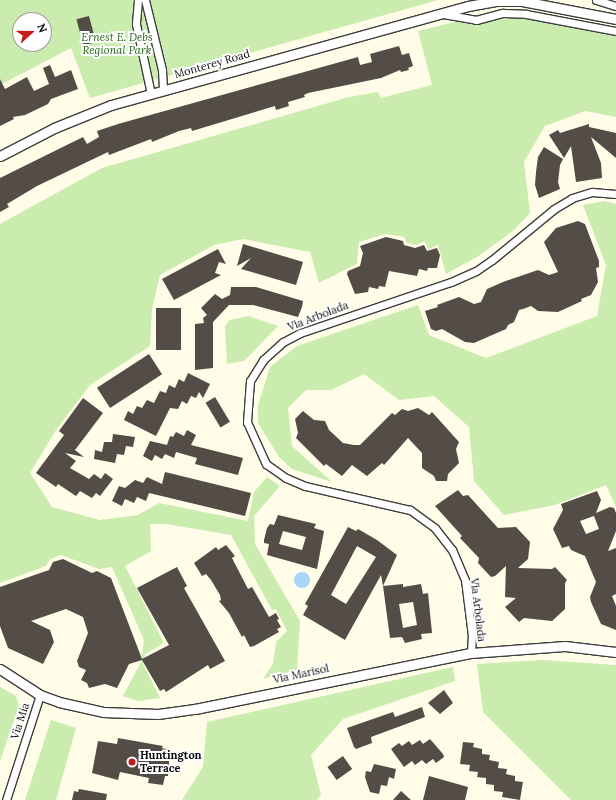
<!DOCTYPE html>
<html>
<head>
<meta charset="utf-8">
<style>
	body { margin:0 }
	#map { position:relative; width:616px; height:800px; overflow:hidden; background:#fffce8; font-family:Lora,serif }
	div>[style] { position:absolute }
	.green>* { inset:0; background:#caecaf }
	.water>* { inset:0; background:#a8d6fb }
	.round { border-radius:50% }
	.building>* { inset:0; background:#544c46; transform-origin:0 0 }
	.roads { filter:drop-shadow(1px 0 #3d3d3d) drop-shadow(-1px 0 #3d3d3d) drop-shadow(0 1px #3d3d3d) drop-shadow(0 -1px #3d3d3d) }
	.minor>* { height:7px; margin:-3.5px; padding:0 3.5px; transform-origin:3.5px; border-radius:3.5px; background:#fff }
	.tertiary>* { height:9px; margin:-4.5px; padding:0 4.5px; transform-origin:4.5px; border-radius:4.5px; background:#fff }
	.dots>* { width:11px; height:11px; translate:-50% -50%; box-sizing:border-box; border:2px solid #fff; border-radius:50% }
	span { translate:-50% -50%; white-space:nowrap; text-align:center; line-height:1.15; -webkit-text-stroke:4px #fff; paint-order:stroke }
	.park-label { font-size:11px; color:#226617; font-style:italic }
	.street-label { font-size:11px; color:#0a0a0a }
	.poi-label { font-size:11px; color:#0a0a0a; font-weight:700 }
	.left { translate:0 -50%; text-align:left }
	.north { position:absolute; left:12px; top:12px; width:40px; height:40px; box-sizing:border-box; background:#fff; border:1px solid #9d9d9d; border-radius:50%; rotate:69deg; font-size:11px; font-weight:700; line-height:16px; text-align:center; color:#0a0a0a }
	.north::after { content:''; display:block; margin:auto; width:14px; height:18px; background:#c41d19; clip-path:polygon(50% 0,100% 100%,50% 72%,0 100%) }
</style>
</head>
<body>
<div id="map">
	<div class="green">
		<div style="clip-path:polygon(evenodd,0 0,438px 0,90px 98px,71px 48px,0 85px,0 0,20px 20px,44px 20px,44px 44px,20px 44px,20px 20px)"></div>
		<div style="clip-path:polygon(516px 17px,557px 22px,616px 35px,616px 117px,585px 111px,545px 126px,524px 162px,530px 213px,513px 231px,477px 257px,446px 274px,438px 245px,428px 249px,425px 241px,416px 245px,407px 243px,404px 237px,386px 234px,359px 242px,357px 264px,319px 283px,310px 252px,243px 239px,214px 245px,160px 275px,152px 309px,150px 346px,90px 385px,56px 430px,30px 473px,52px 507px,100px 520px,138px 515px,159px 503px,248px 521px,254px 492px,267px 477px,280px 486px,254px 516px,255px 544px,300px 621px,297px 670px,263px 679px,273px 664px,276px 642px,287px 631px,276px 609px,272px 610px,231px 535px,166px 524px,150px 524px,151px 551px,125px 566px,164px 643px,145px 654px,143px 664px,160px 698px,138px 701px,123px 696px,141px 662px,144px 640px,112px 567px,99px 569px,61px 555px,50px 559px,46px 566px,0 583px,0 224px,102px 168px,349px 97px,378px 92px,381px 98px,432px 85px,418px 31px,458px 21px,474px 23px)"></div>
		<div style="clip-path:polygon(605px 201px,616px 204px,616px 507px,606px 485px,555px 505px,504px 515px,474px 481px,469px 427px,434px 396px,399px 400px,364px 374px,331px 390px,306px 390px,288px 408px,292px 446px,332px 482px,292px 469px,279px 457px,258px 423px,258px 405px,270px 367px,297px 346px,418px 305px,429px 335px,486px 358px,597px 316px,606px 265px,583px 205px)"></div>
		<div style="clip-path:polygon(248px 316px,278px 326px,244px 361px,227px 364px,225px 326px,230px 320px)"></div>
		<div style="clip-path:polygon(543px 660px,616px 665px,616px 800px,571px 800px,483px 712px,477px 664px)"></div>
		<div style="clip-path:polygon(453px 667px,455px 681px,343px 719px,311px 755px,321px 795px,317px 800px,182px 800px,203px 767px,207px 722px)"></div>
		<div style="clip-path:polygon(0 687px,16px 696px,19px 706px,0 761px)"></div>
		<div style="clip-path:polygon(51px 720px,76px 728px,56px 800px,25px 800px)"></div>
	</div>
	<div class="water">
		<div class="round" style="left:294px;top:572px;width:16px;height:16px"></div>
	</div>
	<div class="building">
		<div style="left:89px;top:16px;width:27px;height:13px;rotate:75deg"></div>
		<div style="clip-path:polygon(399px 46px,402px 55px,409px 53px,413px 66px,408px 68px,409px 70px,401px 72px,400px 70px,381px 78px,308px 93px,304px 95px,305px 97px,288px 102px,289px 106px,276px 110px,275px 106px,192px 131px,191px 128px,179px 131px,152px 142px,151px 139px,109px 155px,108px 152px,37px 186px,7px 204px,9px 207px,0 212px,0 178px,83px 137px,87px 144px,99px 137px,97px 131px,118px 124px,358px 57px,360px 65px,372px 62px,370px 54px)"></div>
		<div style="clip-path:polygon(50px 65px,55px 77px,71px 70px,78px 89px,51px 99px,48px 104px,25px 115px,13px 117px,14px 119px,0 126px,0 79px,5px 89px,27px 77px,34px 91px,49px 84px,43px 68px)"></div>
		<div style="clip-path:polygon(589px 124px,589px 127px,616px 133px,616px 158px,591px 137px,601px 163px,602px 178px,576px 182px,571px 146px,564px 158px,549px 135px,558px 130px,560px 133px)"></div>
		<div style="clip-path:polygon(544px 147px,563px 159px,560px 165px,558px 182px,560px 189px,539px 198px,535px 185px,536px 172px,538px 157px)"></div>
		<div style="clip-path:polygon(578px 221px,585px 224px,599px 261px,599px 267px,596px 268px,598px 282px,591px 295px,581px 299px,582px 301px,558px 312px,538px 311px,531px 306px,523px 309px,519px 310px,514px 322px,508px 325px,506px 329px,474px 343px,465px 342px,442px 329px,436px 331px,431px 329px,425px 311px,438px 307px,437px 305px,459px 297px,474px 304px,481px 302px,487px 289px,503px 282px,538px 270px,549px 275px,558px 272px,544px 242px,556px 228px)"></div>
		<div style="clip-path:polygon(386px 237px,403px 241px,404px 245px,415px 248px,424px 245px,427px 251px,437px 248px,440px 255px,437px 268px,428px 268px,427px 271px,419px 269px,417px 276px,389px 271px,385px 287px,379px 286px,378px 289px,369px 287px,368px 292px,355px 294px,347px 274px,348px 271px,360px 266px,363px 253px,360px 246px)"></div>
		<div style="clip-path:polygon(243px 244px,303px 262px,296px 285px,241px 269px,251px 258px,237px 266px)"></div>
		<div style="clip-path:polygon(218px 249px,226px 264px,219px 262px,215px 273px,221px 275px,174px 300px,162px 279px)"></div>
		<div style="clip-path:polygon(231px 287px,256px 287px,303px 301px,302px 307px,298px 317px,253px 305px,229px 305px,213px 322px,213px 368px,195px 370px,195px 324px,204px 323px,203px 318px,207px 315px,201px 308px,215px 294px,222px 299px,230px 295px)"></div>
		<div style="left:156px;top:308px;width:25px;height:42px"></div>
		<div style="left:149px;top:354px;width:24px;height:62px;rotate:57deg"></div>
		<div style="clip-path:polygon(188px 373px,210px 384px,203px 398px,199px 392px,196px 398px,191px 396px,187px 404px,182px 401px,178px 409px,170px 408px,156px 436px,124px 420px,128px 411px,133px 414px,137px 406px,142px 408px,147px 400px,154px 403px,160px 391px,166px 393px,169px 385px,175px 388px,179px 379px,184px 382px)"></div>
		<div style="left:215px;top:397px;width:29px;height:11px;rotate:59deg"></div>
		<div style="clip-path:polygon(83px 398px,103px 413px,75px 450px,84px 457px,65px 453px,76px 461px,70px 468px,89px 479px,94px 474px,101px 479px,105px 473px,113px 479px,100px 496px,96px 493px,92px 498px,80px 491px,76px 496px,58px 484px,56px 487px,36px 473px,64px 435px,59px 431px)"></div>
		<div style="clip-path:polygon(418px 408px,429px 415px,432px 412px,459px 442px,456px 449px,459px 463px,448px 474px,447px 481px,436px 481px,434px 476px,422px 468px,422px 453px,408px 438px,384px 465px,382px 463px,367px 476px,352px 465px,342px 476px,326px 464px,324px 466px,296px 438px,298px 433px,295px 419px,303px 411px,314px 420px,325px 421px,329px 430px,343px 443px,354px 445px,360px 445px,392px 413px,395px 415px,402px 409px,408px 411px)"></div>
		<div style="clip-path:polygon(187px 430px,196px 435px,191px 445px,243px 458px,238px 475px,195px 464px,197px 458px,176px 452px,174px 458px,165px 454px,162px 459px,155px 455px,152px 461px,143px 456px,150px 441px,167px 445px,170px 436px,173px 437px,176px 432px,184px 436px)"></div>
		<div style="clip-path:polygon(113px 434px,135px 437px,133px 447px,126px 446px,124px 455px,117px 454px,115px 463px,94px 459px,95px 450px,102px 452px,104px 442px,112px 442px)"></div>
		<div style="clip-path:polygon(165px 472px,251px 493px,245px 516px,149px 493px,146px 501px,137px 497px,134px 503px,125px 499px,122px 506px,112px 501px,119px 486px,125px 488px,135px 480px,143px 483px,147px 477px,162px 484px)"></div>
		<div style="clip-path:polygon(458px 490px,463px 496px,468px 495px,498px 528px,516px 527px,530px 542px,528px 559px,518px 568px,552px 569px,555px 567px,567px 580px,565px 583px,565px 609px,552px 621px,524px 618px,519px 622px,505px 607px,516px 598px,505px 597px,506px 566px,495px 576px,491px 577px,478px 563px,479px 558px,460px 538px,462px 536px,435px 506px)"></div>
		<div style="clip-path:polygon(evenodd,597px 491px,601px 500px,596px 513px,610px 507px,614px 508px,616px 513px,616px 531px,608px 551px,616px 548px,616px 594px,612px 596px,616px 606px,616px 630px,601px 624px,591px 602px,590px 597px,596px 582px,585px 556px,571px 550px,569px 546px,562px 548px,553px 529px,563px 510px,561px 504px,597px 491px,594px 516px,599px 529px,586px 534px,580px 521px,594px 516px)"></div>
		<div style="clip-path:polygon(evenodd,278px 515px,316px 524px,314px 528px,324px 531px,317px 569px,267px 555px,269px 544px,264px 543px,264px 540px,267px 528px,270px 524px,274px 525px,278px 515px,283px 531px,306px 537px,302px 550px,279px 544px,283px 531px)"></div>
		<div style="clip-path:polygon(evenodd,348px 527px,356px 531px,358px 529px,377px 540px,397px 555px,383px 586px,381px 575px,345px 640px,303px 615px,308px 606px,305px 604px,348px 527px,357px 546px,376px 557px,346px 604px,331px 595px,357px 546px)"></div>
		<div style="clip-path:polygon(226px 545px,235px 556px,232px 558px,248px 589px,252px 587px,269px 617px,276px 613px,279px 619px,277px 620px,281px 627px,277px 629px,279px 632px,254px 646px,250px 647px,244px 635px,242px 637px,229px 613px,219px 601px,221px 600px,220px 595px,211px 580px,206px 574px,202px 576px,194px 563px,216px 547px,218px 550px)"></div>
		<div style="clip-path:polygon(63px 559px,92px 573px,97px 571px,111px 578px,142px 659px,169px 645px,137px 588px,177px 567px,187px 586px,184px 588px,225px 661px,210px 669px,208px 665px,166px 692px,164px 689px,160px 691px,142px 660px,129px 664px,117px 688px,105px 684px,89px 688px,87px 683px,81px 680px,86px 670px,79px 667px,77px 661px,88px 633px,83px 617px,66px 609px,31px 621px,50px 630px,54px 642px,43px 664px,8px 648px,0 626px,0 587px,49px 570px,53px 562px)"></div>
		<div style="clip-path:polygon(evenodd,403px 584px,403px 587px,421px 584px,423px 594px,428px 593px,432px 633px,421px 634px,422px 639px,405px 643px,402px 637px,390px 638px,383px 586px,403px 584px,413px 602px,417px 625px,403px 628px,399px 604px,413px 602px)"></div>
		<div style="clip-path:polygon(444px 690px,453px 703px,440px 714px,428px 703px)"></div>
		<div style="clip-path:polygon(422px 707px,425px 717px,371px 737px,372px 743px,356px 749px,354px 747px,347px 728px,393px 712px,395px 717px)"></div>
		<div style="clip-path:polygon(118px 738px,163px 746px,162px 748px,170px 750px,168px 776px,165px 776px,163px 785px,148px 783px,149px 778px,120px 772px,118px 780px,92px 773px,98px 741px,117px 744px)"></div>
		<div style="clip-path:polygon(430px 739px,443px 754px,444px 757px,436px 763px,433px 759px,426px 764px,422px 760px,415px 765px,412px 761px,404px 767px,391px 749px,399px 743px,402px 746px,409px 741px,412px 745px,420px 740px,423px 744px)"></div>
		<div style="clip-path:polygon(463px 742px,474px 743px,473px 747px,482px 749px,482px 754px,490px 755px,489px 760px,499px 762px,498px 768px,507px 769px,506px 774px,515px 776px,515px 781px,523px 782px,520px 800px,502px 797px,503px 792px,494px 791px,494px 785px,486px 784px,486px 778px,477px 777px,478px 772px,469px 771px,470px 765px,460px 764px)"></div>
		<div style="left:343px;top:756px;width:16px;height:19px;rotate:55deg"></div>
		<div style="clip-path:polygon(374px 764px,396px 769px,394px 779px,389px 777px,387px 786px,381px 785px,379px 794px,370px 792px,365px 777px,366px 771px,371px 772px)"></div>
		<div style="clip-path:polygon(429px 776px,468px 787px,465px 800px,423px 800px)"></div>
		<div style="clip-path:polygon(79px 789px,107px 794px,106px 800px,72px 800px,74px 791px,78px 792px)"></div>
		<div style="clip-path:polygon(401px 791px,411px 800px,393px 800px)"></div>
	</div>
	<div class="roads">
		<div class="minor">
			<div style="left:138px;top:0;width:24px;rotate:95deg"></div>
			<div style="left:136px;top:24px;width:72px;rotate:77.9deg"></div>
			<div style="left:145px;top:0;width:72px;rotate:76.3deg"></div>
			<div style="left:162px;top:70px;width:21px;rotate:87deg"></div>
			<div style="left:596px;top:0;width:21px;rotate:17deg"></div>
			<div style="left:443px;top:14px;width:34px;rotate:10deg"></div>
			<div style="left:476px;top:20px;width:28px;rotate:-15deg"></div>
			<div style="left:503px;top:13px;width:23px;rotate:2deg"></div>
			<div style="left:526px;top:14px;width:92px;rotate:10.7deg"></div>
			<div style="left:471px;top:653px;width:17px;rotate:-87deg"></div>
			<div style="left:472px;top:636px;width:56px;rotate:-97.1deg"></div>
			<div style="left:465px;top:580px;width:33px;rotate:-113deg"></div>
			<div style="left:452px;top:550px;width:28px;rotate:-128deg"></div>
			<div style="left:435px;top:528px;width:31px;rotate:-144deg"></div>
			<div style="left:410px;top:510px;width:108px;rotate:-167.1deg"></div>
			<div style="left:305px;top:486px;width:21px;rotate:-157deg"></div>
			<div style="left:286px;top:478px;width:24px;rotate:-145deg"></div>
			<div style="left:266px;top:464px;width:46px;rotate:-114.3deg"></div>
			<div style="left:247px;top:422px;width:41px;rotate:-85.8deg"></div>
			<div style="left:250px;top:381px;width:25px;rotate:-58deg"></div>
			<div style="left:263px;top:360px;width:27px;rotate:-42deg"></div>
			<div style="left:283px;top:342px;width:19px;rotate:-28deg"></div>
			<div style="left:300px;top:333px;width:159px;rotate:-18.7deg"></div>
			<div style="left:451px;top:282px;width:27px;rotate:-24deg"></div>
			<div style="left:476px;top:271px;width:19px;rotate:-35deg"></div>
			<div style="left:492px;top:260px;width:80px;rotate:-39.4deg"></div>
			<div style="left:554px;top:209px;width:21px;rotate:-31deg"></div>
			<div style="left:572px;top:198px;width:21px;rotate:-17deg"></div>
			<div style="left:592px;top:192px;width:24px;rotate:5deg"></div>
			<div style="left:6px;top:800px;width:110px;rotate:-72.1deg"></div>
		</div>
		<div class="tertiary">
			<div style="left:0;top:156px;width:61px;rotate:-27.4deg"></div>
			<div style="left:54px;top:128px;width:61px;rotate:-22deg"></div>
			<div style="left:111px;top:105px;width:370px;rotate:-15.5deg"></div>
			<div style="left:468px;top:6px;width:28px;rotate:-10deg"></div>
			<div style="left:496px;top:1px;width:26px"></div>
			<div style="left:522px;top:1px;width:96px;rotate:10.8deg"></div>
			<div style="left:0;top:669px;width:48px;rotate:33deg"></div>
			<div style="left:40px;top:695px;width:20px;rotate:20deg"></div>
			<div style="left:59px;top:702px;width:45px;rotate:12.8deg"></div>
			<div style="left:103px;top:712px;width:55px;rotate:2.1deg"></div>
			<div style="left:158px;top:714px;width:37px;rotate:-8deg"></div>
			<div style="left:195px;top:709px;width:282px;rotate:-11.5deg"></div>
			<div style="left:471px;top:653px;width:94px;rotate:-4.3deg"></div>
			<div style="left:565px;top:646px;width:51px;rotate:6.7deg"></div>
		</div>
	</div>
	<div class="dots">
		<div style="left:132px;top:762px;background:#c41d19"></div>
	</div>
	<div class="park-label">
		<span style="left:117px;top:44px">Ernest E. Debs<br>Regional Park</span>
	</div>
	<div class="street-label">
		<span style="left:212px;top:64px;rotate:-16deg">Monterey Road</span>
		<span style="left:318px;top:316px;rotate:-21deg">Via Arbolada</span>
		<span style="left:478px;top:610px;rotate:83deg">Via Arbolada</span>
		<span style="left:301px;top:674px;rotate:-12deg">Via Marisol</span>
		<span style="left:20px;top:721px;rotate:-72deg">Via Mia</span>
	</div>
	<div class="poi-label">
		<span class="left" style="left:140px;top:762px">Huntington<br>Terrace</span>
	</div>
	<div class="north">N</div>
</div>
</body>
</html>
